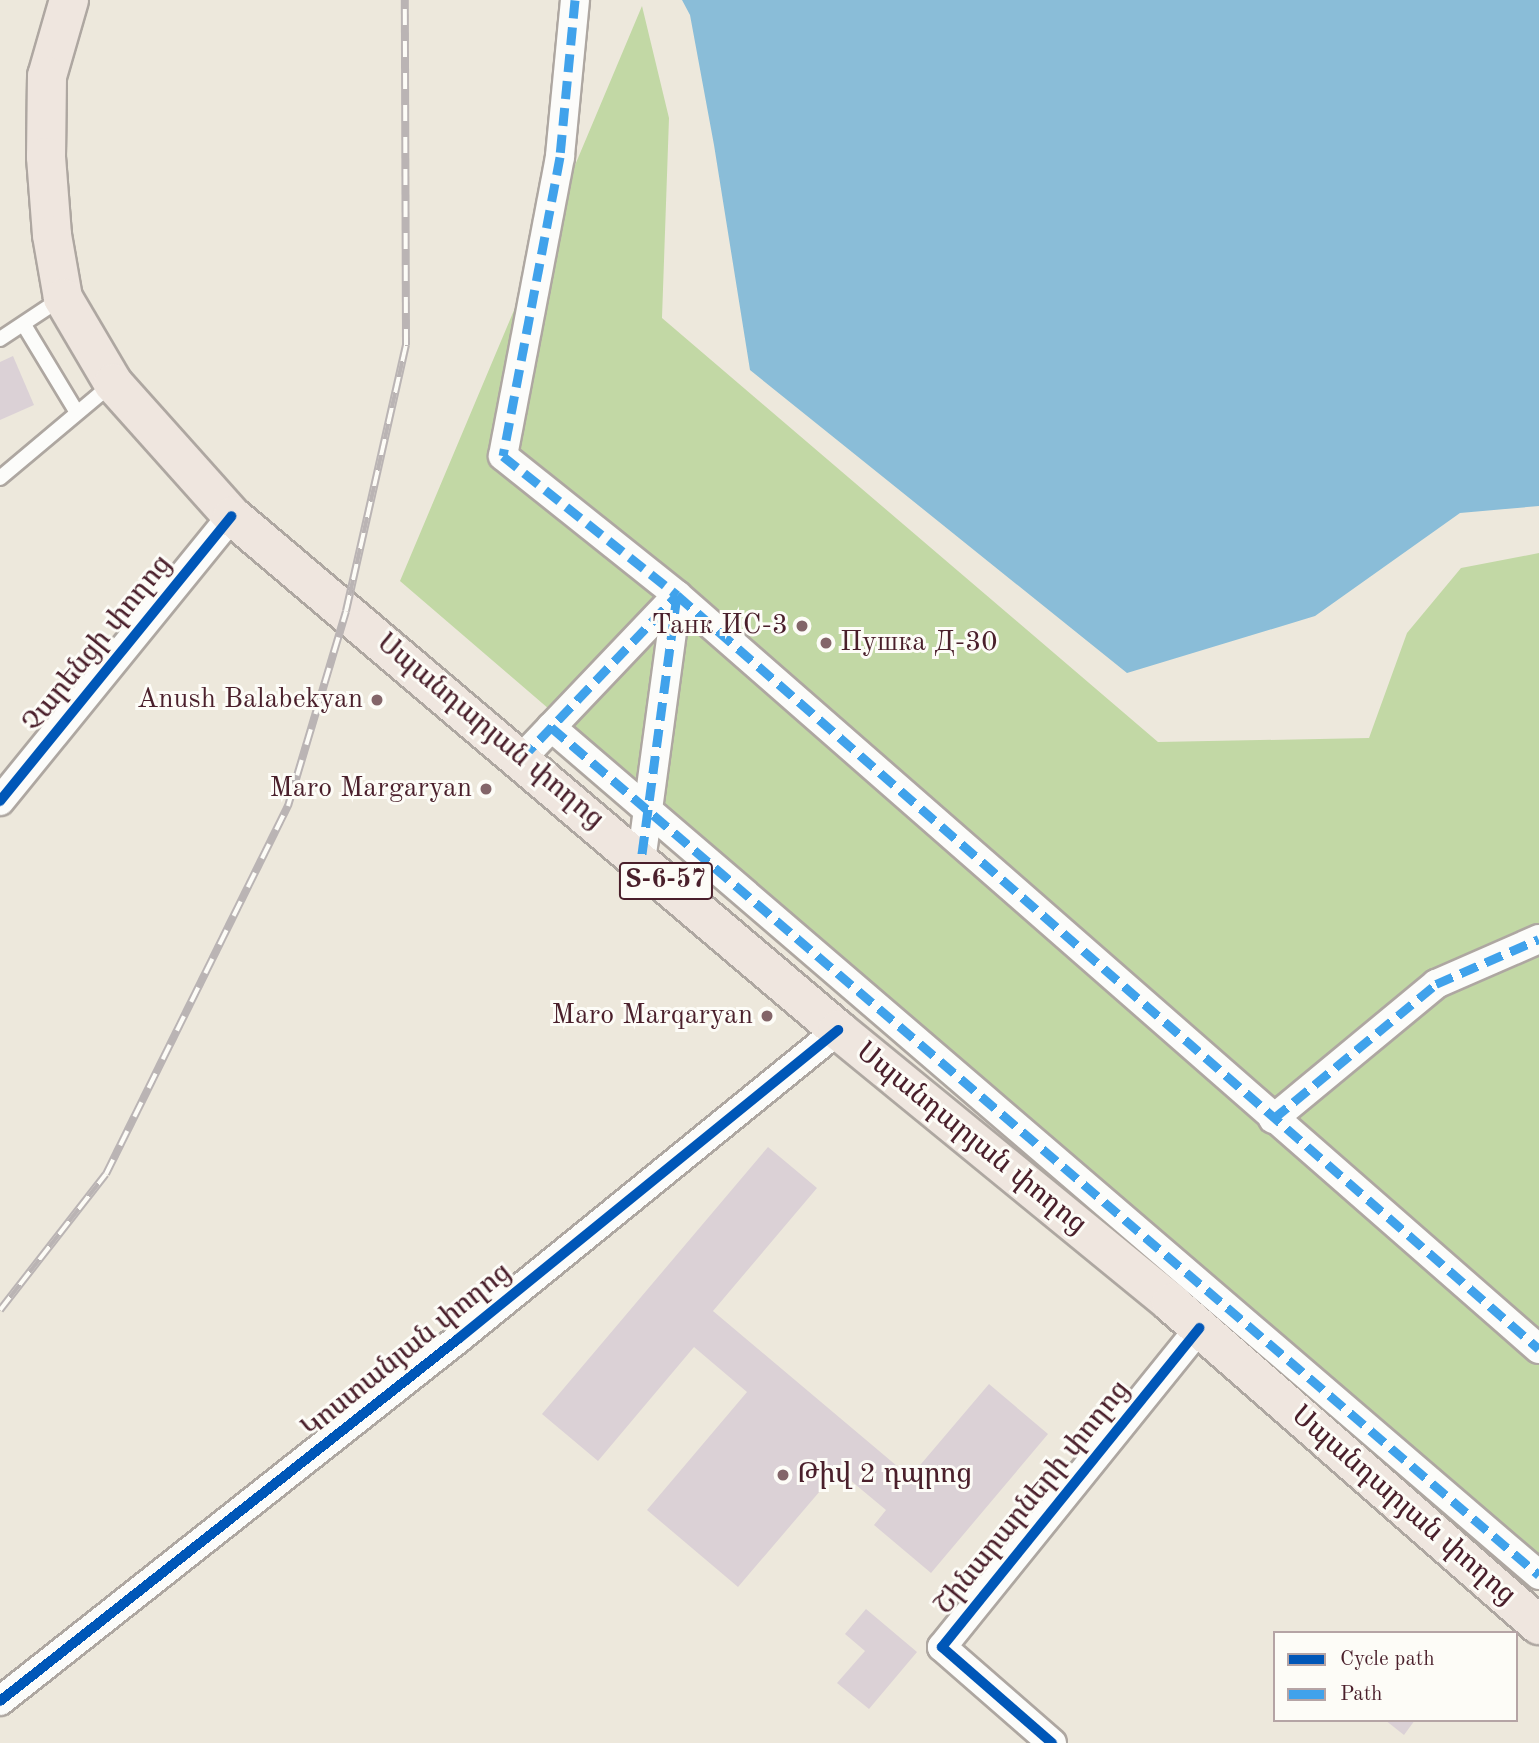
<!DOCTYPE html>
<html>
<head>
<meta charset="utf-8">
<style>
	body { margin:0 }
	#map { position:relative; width:1539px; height:1743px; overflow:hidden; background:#ede8dc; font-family:"Old Standard TT","Noto Serif Armenian",serif }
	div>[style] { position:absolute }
	.green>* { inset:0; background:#c2d8a5 }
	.water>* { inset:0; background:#8abdd8 }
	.building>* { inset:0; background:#dbd1d6 }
	.roads { filter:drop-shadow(2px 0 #aea7a1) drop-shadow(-2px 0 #aea7a1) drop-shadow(0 2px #aea7a1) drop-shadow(0 -2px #aea7a1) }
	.lane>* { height:14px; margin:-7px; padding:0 7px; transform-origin:7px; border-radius:7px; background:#fcfcfa }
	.street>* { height:28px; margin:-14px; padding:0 14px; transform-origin:14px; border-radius:14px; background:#fcfcfa }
	.primary>* { height:38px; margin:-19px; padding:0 19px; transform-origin:19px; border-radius:19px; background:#efe6df }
	.rail>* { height:8px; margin-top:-4px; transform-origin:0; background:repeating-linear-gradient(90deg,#fdfcf7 0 16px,#bab4b4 0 32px); box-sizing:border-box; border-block:2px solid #bab4b4 }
	.quiet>* { height:9px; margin-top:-4.5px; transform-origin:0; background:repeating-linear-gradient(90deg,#40a2eb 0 18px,transparent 0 27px) }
	.cycleway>* { height:10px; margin:-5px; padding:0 5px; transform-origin:5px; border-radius:5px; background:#0057b8 }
	.dots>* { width:19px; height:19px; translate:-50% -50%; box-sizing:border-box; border:4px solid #fdfcf7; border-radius:50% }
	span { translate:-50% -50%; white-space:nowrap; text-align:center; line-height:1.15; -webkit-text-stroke:6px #fdfcf7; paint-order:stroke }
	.shield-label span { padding:2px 5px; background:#fdfcf7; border:2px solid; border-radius:5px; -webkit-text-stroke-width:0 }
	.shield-label { font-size:26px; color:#4a1f2b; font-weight:700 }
	.poi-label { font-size:28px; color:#4a1f2b }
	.right { translate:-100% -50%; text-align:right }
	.left { translate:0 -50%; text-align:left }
	.street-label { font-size:28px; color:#4a1f2b }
	.legend { position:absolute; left:1273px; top:1631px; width:245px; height:91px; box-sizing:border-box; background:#fdfcf7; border:2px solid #b5a4a5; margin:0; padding:9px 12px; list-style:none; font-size:21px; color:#4a1f2b }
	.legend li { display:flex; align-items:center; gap:14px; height:35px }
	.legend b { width:35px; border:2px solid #b5a4a5 }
</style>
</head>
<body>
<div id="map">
	<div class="green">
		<div style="clip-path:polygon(642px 6px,669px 118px,662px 318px,1158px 742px,1369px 738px,1407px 633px,1461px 568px,1539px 553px,1539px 1560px,400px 581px)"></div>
	</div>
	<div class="water">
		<div style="clip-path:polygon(682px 0,1539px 0,1539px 506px,1460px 513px,1315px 616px,1127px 673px,750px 370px,714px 145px,690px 15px)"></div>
	</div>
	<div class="building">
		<div style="clip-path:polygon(13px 356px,34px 405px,0 420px,0 362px)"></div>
		<div style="clip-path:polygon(768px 1147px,817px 1188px,713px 1311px,910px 1477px,989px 1384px,1048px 1434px,931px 1573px,874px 1525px,886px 1510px,838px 1470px,738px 1587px,647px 1510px,747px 1392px,694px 1347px,598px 1461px,542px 1414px)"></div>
		<div style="clip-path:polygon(866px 1609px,917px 1652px,869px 1709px,837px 1683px,865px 1651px,845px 1634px)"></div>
		<div style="clip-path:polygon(1385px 1720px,1415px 1720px,1404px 1735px)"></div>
	</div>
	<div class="roads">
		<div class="lane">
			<div style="left:24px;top:325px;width:100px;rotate:58.8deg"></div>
			<div style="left:0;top:339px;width:74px;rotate:-33.5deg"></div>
			<div style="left:0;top:478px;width:146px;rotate:-40deg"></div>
		</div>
		<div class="street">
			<div style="left:575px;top:0;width:158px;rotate:95.5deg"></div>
			<div style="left:560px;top:157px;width:304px;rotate:100.8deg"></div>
			<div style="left:503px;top:456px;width:223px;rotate:38.6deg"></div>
			<div style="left:677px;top:595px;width:1145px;rotate:41.18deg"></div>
			<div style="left:551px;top:727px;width:1302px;rotate:40.64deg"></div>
			<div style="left:521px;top:759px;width:226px;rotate:-46.4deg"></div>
			<div style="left:677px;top:595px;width:267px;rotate:97.7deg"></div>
			<div style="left:0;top:801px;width:367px;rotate:-50.9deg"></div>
			<div style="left:1273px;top:1119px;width:212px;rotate:-39.6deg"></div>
			<div style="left:1436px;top:984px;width:112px;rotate:-23.6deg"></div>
			<div style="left:0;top:1701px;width:584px;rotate:-38.32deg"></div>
			<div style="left:458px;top:1339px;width:490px;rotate:-39.1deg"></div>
			<div style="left:1052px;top:1743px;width:146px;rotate:-138.9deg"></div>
			<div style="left:942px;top:1647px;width:410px;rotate:-51.1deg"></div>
		</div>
		<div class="primary">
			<div style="left:69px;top:0;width:79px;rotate:106.1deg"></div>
			<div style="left:47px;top:76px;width:81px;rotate:90.7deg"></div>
			<div style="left:46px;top:157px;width:78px;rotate:85.6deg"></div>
			<div style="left:52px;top:235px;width:64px;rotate:80.1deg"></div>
			<div style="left:63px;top:298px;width:99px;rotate:59.5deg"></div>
			<div style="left:113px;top:383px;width:178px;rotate:48.2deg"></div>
			<div style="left:232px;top:516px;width:795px;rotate:40.3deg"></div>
			<div style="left:838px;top:1030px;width:431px;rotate:39.3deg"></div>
			<div style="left:1171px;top:1303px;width:489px;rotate:41.2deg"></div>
		</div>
	</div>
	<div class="rail">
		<div style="left:0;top:1310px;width:172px;rotate:-52.1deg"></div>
		<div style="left:106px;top:1174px;width:411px;rotate:-63.7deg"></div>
		<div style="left:288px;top:806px;width:203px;rotate:-73.4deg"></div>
		<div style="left:346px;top:611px;width:273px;rotate:-77.3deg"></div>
		<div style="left:406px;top:345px;width:345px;rotate:-90.2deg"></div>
	</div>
	<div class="quiet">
		<div style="left:575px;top:0;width:158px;rotate:95.5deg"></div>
		<div style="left:560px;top:157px;width:304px;rotate:100.8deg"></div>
		<div style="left:503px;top:456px;width:223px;rotate:38.6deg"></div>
		<div style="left:677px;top:595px;width:1145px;rotate:41.18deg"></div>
		<div style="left:551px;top:727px;width:1302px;rotate:40.64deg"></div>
		<div style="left:521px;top:759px;width:226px;rotate:-46.4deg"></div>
		<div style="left:677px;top:595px;width:267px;rotate:97.7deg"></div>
		<div style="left:1273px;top:1119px;width:212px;rotate:-39.6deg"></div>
		<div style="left:1436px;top:984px;width:112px;rotate:-23.6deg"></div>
	</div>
	<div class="cycleway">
		<div style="left:0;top:801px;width:367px;rotate:-50.9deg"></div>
		<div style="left:0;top:1701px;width:584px;rotate:-38.32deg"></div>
		<div style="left:458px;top:1339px;width:490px;rotate:-39.1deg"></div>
		<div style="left:1052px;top:1743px;width:146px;rotate:-138.9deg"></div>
		<div style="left:942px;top:1647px;width:410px;rotate:-51.1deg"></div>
	</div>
	<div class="dots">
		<div style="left:802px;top:626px;background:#836569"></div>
		<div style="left:826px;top:643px;background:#836569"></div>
		<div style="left:377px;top:700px;background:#836569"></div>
		<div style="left:486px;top:789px;background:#836569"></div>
		<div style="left:767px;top:1016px;background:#836569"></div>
		<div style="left:783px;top:1475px;background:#836569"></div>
	</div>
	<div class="shield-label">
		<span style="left:666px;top:881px">Տ-6-57</span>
	</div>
	<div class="poi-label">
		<span class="right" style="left:788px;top:626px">Танк ИС-3</span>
		<span class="left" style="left:840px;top:643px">Пушка Д-30</span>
		<span class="right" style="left:363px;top:700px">Anush Balabekyan</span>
		<span class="right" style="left:472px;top:789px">Maro Margaryan</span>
		<span class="right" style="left:753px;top:1016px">Maro Marqaryan</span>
		<span class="left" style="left:797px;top:1475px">Թիվ 2 դպրոց</span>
	</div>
	<div class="street-label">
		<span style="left:98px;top:644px;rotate:-51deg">Չարենցի փողոց</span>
		<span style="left:490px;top:732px;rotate:40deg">Սպանդարյան փողոց</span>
		<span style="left:971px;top:1139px;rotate:39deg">Սպանդարյան փողոց</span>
		<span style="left:407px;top:1351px;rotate:-39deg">Կոստանյան փողոց</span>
		<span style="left:1033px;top:1498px;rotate:-51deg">Շինարարների փողոց</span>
		<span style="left:1403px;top:1506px;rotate:41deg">Սպանդարյան փողոց</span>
	</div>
	<ul class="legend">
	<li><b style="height:9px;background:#0057b8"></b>Cycle path</li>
	<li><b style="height:9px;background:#40a2eb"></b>Path</li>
	</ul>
</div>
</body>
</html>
